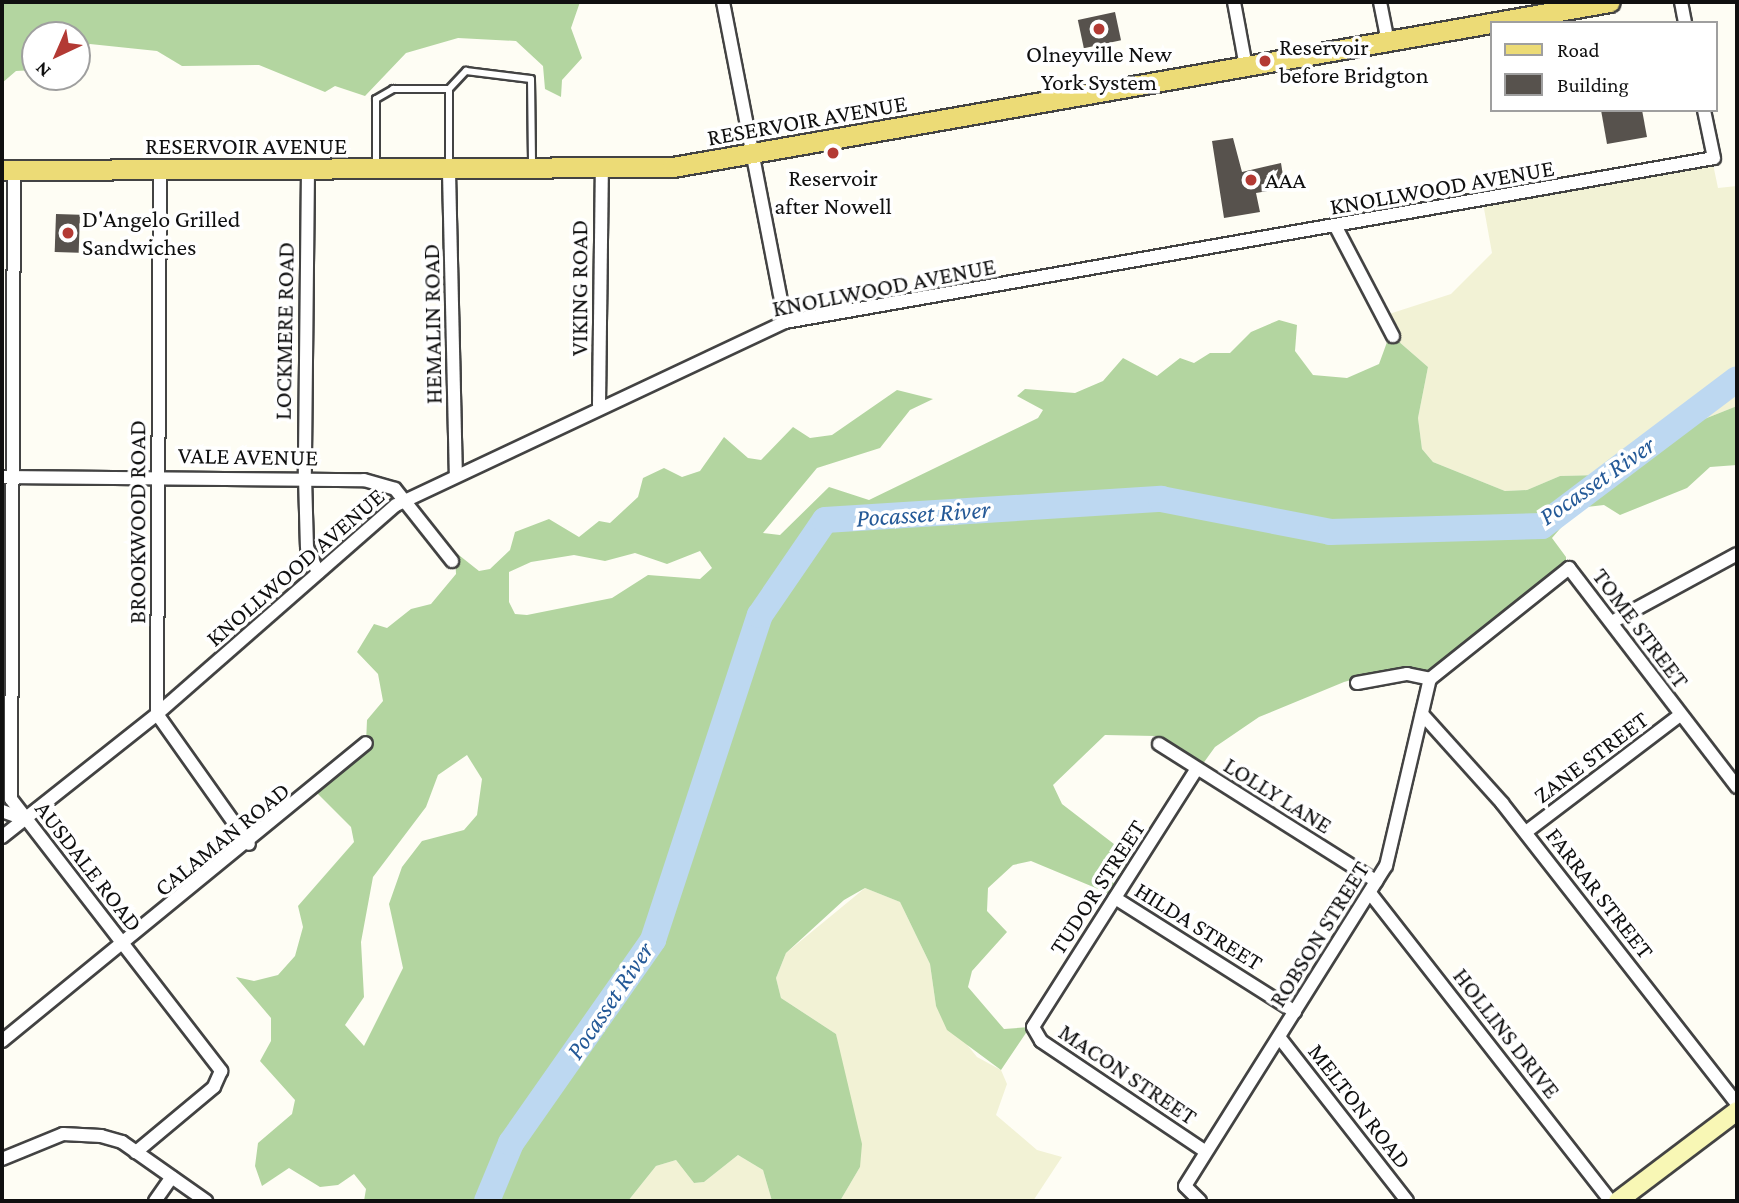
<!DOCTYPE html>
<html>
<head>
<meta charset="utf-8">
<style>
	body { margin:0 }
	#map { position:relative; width:1739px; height:1203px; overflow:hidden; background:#fefdf4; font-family:"Crimson Pro",serif }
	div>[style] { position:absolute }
	.farmland>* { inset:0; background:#f2f2d5 }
	.forest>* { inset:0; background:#b3d5a0 }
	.river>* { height:26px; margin:-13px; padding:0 13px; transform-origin:13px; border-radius:13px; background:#bdd8f1 }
	.building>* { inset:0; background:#57524d; transform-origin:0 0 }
	.roads { filter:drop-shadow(2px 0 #434343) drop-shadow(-2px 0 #434343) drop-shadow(0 2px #434343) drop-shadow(0 -2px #434343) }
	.service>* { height:6px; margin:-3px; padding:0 3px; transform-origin:3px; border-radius:3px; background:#fff }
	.minor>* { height:12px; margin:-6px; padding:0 6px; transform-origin:6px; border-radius:6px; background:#fff }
	.secondary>* { height:18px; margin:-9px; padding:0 9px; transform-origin:9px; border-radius:9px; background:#f8f7b5 }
	.primary>* { height:19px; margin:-9.5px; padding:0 9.5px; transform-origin:9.5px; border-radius:9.5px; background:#ecdb76 }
	.dots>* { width:19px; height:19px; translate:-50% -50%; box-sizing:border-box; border:4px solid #fff; border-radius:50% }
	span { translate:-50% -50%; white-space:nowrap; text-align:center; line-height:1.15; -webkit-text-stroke:7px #fff; paint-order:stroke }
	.poi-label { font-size:24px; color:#101010 }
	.left { translate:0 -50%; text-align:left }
	.street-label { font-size:24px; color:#101010 }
	.water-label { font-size:26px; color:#245997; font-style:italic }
	.frame { position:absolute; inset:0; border:4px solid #101010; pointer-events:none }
	.legend { position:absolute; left:1490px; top:21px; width:228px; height:91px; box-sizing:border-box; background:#fff; border:2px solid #9f9f9f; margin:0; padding:9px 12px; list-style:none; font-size:21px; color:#101010 }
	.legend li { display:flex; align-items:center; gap:14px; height:35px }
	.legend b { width:35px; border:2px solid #9f9f9f }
	.north { position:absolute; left:21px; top:21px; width:70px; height:70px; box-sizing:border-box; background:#fff; border:2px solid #9f9f9f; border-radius:50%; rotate:224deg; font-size:19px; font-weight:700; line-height:28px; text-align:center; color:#101010 }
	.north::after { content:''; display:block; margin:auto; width:24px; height:32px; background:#b33a34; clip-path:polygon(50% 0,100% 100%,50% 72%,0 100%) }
</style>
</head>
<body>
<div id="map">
	<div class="farmland">
		<div style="clip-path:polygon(1713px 164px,1718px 188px,1737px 186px,1737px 406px,1629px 449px,1600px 475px,1560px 476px,1527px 490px,1505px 491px,1433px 462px,1422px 449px,1418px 418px,1428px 367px,1390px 334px,1386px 315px,1451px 294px,1492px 253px,1483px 203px)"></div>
		<div style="clip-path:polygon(865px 888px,900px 902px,930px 964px,936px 1006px,977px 1057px,1001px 1070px,1007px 1084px,996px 1115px,1037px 1150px,1062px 1157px,1033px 1201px,840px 1201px,860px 1167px,836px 1034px,781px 998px,776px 978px,786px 953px)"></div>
		<div style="clip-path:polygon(738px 1155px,763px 1170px,772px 1201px,628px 1201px,656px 1166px,676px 1160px,694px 1183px,704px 1182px)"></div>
	</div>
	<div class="forest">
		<div style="clip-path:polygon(2px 2px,580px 2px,571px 28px,582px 58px,562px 80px,561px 97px,545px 89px,543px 66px,516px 41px,458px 38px,406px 53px,365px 96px,335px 86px,325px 92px,259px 65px,182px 66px,157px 51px,90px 44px,77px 56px,77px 35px,35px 35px,35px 70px,16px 71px,2px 83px)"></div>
		<div style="clip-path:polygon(evenodd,1279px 320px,1297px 325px,1295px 351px,1313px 375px,1347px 378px,1379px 364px,1390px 334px,1428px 367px,1418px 418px,1422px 449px,1433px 462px,1505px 491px,1527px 490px,1560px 476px,1600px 475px,1629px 449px,1737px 406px,1737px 465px,1710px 467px,1687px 488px,1620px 515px,1604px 505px,1578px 508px,1552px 538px,1566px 557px,1566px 571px,1428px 673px,1386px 670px,1344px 682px,1259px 717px,1215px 747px,1202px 765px,1155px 736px,1105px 735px,1053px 785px,1062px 804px,1136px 861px,1115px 896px,1031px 861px,1013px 865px,988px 888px,987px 911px,1007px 932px,972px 971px,968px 987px,1004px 1029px,1030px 1027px,1001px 1070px,947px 1030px,936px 1006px,930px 964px,900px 902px,865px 888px,844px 900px,786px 953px,776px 978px,781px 998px,836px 1034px,862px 1144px,860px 1167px,840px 1201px,772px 1201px,763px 1170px,738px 1155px,704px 1182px,694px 1183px,676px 1160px,656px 1166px,628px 1201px,364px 1201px,366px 1189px,354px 1174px,338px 1185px,320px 1187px,289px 1168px,262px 1186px,255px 1166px,258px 1143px,292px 1114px,295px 1100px,260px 1061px,271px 1041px,271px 1018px,236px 977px,254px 981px,278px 975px,295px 956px,303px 927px,298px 906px,354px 842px,351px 827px,314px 790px,366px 743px,367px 720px,383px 701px,378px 674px,357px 652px,374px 624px,387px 628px,411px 609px,431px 604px,456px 574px,455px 552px,479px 571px,490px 569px,510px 550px,515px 532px,549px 519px,579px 537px,599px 521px,610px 523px,638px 497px,643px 478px,664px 468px,682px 477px,700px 471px,724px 437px,748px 458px,761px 460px,793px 427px,810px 438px,832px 435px,897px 390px,933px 399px,910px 410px,880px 448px,817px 468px,763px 533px,780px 535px,829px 487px,869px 500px,1038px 418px,1043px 410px,1017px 396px,1025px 389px,1075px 393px,1103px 381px,1123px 358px,1157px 376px,1180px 358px,1194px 363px,1210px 353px,1230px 353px,1251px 332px,1279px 320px,700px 551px,712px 568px,700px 579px,648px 575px,612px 598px,527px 615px,515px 614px,509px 602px,509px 572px,531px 562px,574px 555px,605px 561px,635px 553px,667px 564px,700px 551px,1279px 320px,467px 755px,482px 779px,477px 815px,464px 830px,422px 841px,402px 867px,389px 904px,403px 968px,364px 1046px,345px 1025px,364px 997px,361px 942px,373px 877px,426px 807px,438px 775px,467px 755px)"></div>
	</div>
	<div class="river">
		<div style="left:487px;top:1201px;width:63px;rotate:-67.5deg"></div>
		<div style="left:511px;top:1143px;width:248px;rotate:-55deg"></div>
		<div style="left:653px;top:940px;width:342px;rotate:-71.8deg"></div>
		<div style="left:760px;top:615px;width:115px;rotate:-55.6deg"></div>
		<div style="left:825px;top:520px;width:337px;rotate:-3.6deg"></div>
		<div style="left:1161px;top:499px;width:172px;rotate:11deg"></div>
		<div style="left:1330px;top:532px;width:212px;rotate:-1.6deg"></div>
		<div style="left:1542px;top:526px;width:244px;rotate:-37deg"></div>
	</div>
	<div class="building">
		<div style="left:1115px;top:12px;width:29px;height:38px;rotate:78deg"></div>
		<div style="clip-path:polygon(1601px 110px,1642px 110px,1647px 137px,1607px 144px)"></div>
		<div style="clip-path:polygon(1233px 138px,1242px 172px,1281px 163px,1285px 188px,1256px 193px,1260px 212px,1224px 218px,1212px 141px)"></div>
		<div style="left:56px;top:214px;width:24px;height:38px;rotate:2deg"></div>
	</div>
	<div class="roads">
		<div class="service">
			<div style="left:376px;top:164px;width:65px;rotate:-90deg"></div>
			<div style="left:376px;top:99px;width:20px;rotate:-30deg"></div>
			<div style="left:393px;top:89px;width:56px"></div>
			<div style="left:449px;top:167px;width:78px;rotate:-90deg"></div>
			<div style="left:449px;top:89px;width:25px;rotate:-47deg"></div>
			<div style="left:466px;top:71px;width:65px;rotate:7deg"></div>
			<div style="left:531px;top:79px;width:87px;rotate:89.3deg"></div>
		</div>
		<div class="minor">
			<div style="left:723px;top:2px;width:326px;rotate:79deg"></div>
			<div style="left:1234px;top:2px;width:66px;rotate:79.5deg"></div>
			<div style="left:1380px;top:2px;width:41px;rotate:78.7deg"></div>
			<div style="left:1681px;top:2px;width:21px;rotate:79deg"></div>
			<div style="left:14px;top:170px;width:629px;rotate:90.27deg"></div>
			<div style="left:11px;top:799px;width:344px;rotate:52.3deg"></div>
			<div style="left:221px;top:1071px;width:17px;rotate:114deg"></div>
			<div style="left:214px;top:1087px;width:102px;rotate:140.2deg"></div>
			<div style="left:308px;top:170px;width:307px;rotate:90.6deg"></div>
			<div style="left:305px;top:477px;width:70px;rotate:88.4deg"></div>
			<div style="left:307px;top:547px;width:28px;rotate:67deg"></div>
			<div style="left:160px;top:171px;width:543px;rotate:90.32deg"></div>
			<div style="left:157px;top:714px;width:159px;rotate:54.7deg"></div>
			<div style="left:449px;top:172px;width:303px;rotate:88.7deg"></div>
			<div style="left:1337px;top:229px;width:121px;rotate:62.4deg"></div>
			<div style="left:599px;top:405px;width:234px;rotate:-89.3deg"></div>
			<div style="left:2px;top:477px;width:362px;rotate:0.5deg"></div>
			<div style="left:364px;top:480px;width:32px;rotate:16deg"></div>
			<div style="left:395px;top:489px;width:92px;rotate:51.6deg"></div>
			<div style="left:1612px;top:622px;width:142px;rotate:-28.5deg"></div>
			<div style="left:1430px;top:679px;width:178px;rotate:-38.6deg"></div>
			<div style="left:1569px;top:568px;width:276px;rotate:52.5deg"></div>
			<div style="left:1357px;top:683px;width:51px;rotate:-10.2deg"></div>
			<div style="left:1407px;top:674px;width:24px;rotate:12deg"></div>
			<div style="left:1422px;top:714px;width:120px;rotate:48deg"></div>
			<div style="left:1502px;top:803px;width:382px;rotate:52deg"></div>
			<div style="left:1159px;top:744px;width:257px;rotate:32.3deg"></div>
			<div style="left:1196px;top:770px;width:304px;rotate:122.4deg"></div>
			<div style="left:1033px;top:1027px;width:16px;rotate:60deg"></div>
			<div style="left:1041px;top:1041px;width:197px;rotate:33.9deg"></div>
			<div style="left:2px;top:811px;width:23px;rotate:20deg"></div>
			<div style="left:1526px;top:832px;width:193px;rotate:-37.2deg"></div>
			<div style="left:2px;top:837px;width:198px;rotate:-38.4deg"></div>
			<div style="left:157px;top:714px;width:317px;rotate:-41.2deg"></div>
			<div style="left:396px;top:505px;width:430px;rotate:-25.2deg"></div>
			<div style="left:785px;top:322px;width:943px;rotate:-10.01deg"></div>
			<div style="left:1714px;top:158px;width:49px;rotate:-101.8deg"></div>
			<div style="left:1370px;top:893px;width:391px;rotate:52deg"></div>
			<div style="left:1115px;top:898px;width:213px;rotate:32.3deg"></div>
			<div style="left:1279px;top:1037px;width:208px;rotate:52deg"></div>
			<div style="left:2px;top:1041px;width:470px;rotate:-39.3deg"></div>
			<div style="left:2px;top:1159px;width:66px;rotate:-22.3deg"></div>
			<div style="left:63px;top:1134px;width:38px;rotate:3deg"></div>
			<div style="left:101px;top:1136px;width:22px;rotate:16deg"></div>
			<div style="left:122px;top:1142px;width:103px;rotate:35.1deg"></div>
			<div style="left:155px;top:1201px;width:29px;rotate:-55deg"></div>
			<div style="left:1200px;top:1201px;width:21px;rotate:-135deg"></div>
			<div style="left:1185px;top:1186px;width:378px;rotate:-57.9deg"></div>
			<div style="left:1386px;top:866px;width:192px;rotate:-76.8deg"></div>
		</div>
		<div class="secondary">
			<div style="left:1618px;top:1201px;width:149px;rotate:-37.1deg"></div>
		</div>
		<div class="primary">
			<div style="left:2px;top:170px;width:671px;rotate:-0.26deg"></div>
			<div style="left:673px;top:167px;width:951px;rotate:-9.99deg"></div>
		</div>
	</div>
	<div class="dots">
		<div style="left:1099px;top:29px;background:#b33a34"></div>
		<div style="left:1265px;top:61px;background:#b33a34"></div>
		<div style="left:833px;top:153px;background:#b33a34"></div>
		<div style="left:1251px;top:180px;background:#b33a34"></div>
		<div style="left:68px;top:233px;background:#b33a34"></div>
	</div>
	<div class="poi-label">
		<span class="left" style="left:1279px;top:61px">Reservoir<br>before Bridgton</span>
		<span style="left:1099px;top:68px">Olneyville New<br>York System</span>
		<span style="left:833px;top:192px">Reservoir<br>after Nowell</span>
		<span class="left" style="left:1265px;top:180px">AAA</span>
		<span class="left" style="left:82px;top:233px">D'Angelo Grilled<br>Sandwiches</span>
	</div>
	<div class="street-label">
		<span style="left:807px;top:120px;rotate:-10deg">RESERVOIR AVENUE</span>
		<span style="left:246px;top:146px">RESERVOIR AVENUE</span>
		<span style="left:1442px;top:187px;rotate:-10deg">KNOLLWOOD AVENUE</span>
		<span style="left:884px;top:287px;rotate:-11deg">KNOLLWOOD AVENUE</span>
		<span style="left:579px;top:288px;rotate:-90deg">VIKING ROAD</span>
		<span style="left:432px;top:324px;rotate:-91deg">HEMALIN ROAD</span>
		<span style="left:284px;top:331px;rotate:-89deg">LOCKMERE ROAD</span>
		<span style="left:248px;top:456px;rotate:1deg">VALE AVENUE</span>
		<span style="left:137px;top:522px;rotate:-90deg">BROOKWOOD ROAD</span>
		<span style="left:295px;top:567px;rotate:-41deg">KNOLLWOOD AVENUE</span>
		<span style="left:1641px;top:628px;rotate:53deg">TOME STREET</span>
		<span style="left:1591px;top:757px;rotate:-37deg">ZANE STREET</span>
		<span style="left:1278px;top:795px;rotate:32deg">LOLLY LANE</span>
		<span style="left:222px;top:839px;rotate:-39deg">CALAMAN ROAD</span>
		<span style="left:89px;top:866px;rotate:52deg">AUSDALE ROAD</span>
		<span style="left:1097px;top:887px;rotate:-57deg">TUDOR STREET</span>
		<span style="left:1600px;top:893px;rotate:52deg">FARRAR STREET</span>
		<span style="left:1199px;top:926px;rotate:32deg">HILDA STREET</span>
		<span style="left:1319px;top:934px;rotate:-58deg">ROBSON STREET</span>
		<span style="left:1507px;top:1033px;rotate:52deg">HOLLINS DRIVE</span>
		<span style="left:1128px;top:1074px;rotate:34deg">MACON STREET</span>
		<span style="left:1360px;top:1106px;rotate:52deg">MELTON ROAD</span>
	</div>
	<div class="water-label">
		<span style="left:1597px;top:481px;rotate:-35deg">Pocasset River</span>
		<span style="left:923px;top:514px;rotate:-4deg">Pocasset River</span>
		<span style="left:610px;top:1001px;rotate:-56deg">Pocasset River</span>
	</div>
	<div class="frame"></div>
	<ul class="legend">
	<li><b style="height:9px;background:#ecdb76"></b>Road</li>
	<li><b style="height:19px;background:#57524d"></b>Building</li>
	</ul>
	<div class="north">N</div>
</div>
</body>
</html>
